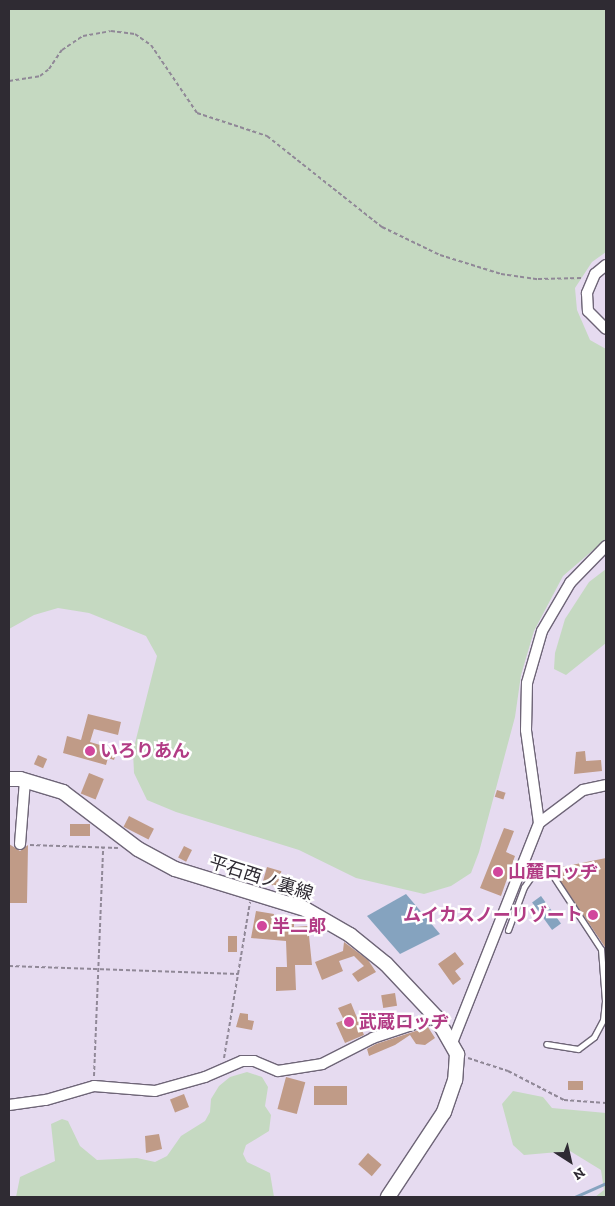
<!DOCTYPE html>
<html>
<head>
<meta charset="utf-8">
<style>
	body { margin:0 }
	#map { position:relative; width:615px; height:1206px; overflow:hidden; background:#e6dbf0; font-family:"Zilla Slab","Noto Sans JP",serif }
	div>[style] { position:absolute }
	.green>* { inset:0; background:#c5d9c1 }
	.water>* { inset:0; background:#85a3bf; transform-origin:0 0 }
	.stream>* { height:2.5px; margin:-1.25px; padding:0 1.25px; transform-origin:1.25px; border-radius:1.25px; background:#85a3bf }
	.building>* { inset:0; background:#c09b87; transform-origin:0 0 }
	.path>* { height:2px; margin-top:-1px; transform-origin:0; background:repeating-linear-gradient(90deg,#908897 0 4px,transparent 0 6.5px) }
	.roads { filter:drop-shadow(1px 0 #6e6577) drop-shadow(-1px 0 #6e6577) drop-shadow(0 1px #6e6577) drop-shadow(0 -1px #6e6577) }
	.lane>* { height:5px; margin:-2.5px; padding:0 2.5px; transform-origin:2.5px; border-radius:2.5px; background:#fff }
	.street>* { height:10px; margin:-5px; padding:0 5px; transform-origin:5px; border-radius:5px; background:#fff }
	.secondary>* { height:14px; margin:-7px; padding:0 7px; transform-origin:7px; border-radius:7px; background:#fff }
	.dots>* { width:14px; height:14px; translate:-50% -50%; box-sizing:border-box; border:2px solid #fff; border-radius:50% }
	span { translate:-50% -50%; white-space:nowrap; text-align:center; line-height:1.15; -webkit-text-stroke:5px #fff; paint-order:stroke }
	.hotel-label { font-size:18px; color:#b23c85; font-weight:700 }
	.left { translate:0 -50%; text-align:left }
	.right { translate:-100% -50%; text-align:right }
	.street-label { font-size:18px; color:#2f2b33 }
	.frame { position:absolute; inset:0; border:10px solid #2f2b33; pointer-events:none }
	.north { position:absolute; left:545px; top:1136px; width:50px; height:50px; -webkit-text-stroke:4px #fff; paint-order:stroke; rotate:145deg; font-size:14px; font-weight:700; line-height:20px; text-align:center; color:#2f2b33 }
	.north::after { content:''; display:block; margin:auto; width:18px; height:22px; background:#2f2b33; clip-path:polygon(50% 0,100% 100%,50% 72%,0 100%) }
</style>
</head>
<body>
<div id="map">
	<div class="green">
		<div style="clip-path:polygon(9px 9px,606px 9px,606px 252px,592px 262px,575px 288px,577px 310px,590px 340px,606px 349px,606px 539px,563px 576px,534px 631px,521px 675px,515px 717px,479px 852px,471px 873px,451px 886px,424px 894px,356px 878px,299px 850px,176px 812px,147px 800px,134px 773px,133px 751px,157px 656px,146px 636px,89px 613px,58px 608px,34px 615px,9px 629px)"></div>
		<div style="clip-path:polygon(606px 569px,606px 643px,566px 675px,554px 669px,555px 653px,565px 619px,589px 582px)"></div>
		<div style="clip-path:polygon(247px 1072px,262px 1077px,268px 1087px,265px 1106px,271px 1115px,269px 1131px,246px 1145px,243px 1154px,247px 1162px,270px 1173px,274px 1197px,16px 1197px,20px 1177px,55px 1161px,51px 1124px,62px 1119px,68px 1121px,80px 1146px,97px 1160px,137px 1158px,155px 1162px,167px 1156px,181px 1136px,205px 1121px,210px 1112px,211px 1099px,219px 1086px,230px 1077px)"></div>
		<div style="clip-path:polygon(513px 1091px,543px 1097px,552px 1108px,606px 1113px,606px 1197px,595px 1197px,604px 1190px,601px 1170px,570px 1151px,524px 1155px,513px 1145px,502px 1104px)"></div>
	</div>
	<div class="water">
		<div style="clip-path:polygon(406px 894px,440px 934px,400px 954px,367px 916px)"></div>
		<div style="left:541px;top:896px;width:34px;height:11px;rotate:54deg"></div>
	</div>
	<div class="stream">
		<div style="left:575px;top:1197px;width:34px;rotate:-24deg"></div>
	</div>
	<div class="building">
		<div style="clip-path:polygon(88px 714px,121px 722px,118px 735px,94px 729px,90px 742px,117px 750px,114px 760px,108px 758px,106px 765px,63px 753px,67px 736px,81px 740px)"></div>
		<div style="clip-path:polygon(585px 751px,586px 761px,601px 760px,602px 771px,574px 774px,576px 752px)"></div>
		<div style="left:38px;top:755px;width:10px;height:10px;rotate:24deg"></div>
		<div style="left:89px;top:773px;width:16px;height:22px;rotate:22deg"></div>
		<div style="left:497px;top:790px;width:9px;height:7px;rotate:18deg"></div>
		<div style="left:129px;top:816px;width:28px;height:12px;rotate:27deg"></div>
		<div style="left:70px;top:824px;width:20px;height:12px"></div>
		<div style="clip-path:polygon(504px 828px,514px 831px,506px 852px,515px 856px,501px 896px,480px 888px)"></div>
		<div style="clip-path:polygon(9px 844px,20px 851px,28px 845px,27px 903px,9px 903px)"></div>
		<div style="left:184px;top:846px;width:9px;height:13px;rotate:27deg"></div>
		<div style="clip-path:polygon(606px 858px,606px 958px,605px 947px,552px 869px)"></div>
		<div style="left:267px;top:867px;width:15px;height:16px;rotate:16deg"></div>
		<div style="clip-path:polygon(256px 911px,274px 914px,273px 921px,294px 919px,294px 927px,308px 926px,312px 965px,295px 965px,296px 990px,276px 991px,276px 967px,287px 967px,286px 941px,251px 938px)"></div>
		<div style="left:228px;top:936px;width:9px;height:16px"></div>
		<div style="clip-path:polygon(344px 942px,368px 960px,376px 972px,358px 982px,352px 974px,364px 966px,354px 956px,339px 961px,343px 971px,322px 980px,315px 962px,343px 951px)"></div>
		<div style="clip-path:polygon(455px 952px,464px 964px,455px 971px,461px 979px,453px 985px,438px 964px)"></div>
		<div style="left:395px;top:993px;width:13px;height:14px;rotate:81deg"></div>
		<div style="clip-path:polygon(351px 1003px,364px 1035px,345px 1043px,336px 1023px,344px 1020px,338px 1008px)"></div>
		<div style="clip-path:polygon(240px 1013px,248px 1014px,248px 1020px,254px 1021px,252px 1030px,236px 1027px)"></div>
		<div style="clip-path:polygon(428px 1027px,435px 1038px,425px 1045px,416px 1044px,410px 1035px,395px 1045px,369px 1056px,367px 1049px,376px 1044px)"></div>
		<div style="left:286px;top:1077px;width:20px;height:33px;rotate:15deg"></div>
		<div style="left:568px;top:1081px;width:15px;height:9px"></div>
		<div style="left:347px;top:1086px;width:19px;height:33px;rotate:90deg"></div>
		<div style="left:184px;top:1094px;width:14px;height:15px;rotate:69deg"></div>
		<div style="clip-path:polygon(159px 1134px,162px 1149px,146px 1153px,145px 1136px)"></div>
		<div style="left:368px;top:1153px;width:18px;height:15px;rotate:41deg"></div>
	</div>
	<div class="path">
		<div style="left:9px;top:81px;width:31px;rotate:-9deg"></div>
		<div style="left:40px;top:76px;width:11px;rotate:-38deg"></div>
		<div style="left:49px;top:69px;width:23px;rotate:-56deg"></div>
		<div style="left:62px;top:50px;width:25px;rotate:-34deg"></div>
		<div style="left:83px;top:36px;width:28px;rotate:-10deg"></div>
		<div style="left:111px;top:31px;width:24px;rotate:7deg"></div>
		<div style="left:135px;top:34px;width:19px;rotate:35deg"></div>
		<div style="left:151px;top:45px;width:82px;rotate:55.9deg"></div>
		<div style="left:197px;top:113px;width:74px;rotate:18.2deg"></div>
		<div style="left:267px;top:136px;width:147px;rotate:38.4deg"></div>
		<div style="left:382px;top:227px;width:64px;rotate:25.8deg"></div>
		<div style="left:440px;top:255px;width:64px;rotate:17.3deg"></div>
		<div style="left:501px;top:274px;width:37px;rotate:8deg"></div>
		<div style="left:538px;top:279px;width:44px;rotate:-1.3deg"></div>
		<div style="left:30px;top:845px;width:88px;rotate:2deg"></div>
		<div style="left:9px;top:966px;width:229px;rotate:2deg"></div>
		<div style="left:238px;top:974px;width:73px;rotate:-80.5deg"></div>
		<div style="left:224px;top:1058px;width:85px;rotate:-80.5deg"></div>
		<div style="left:468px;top:1058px;width:42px;rotate:18deg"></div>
		<div style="left:508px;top:1071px;width:63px;rotate:27.4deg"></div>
		<div style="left:564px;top:1100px;width:42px;rotate:4.1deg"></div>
		<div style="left:94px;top:1076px;width:228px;rotate:-87.7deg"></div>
	</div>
	<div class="roads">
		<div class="lane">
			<div style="left:508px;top:930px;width:46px;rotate:-69.6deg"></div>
			<div style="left:524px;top:887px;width:16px;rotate:-55deg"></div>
			<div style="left:533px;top:874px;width:9px;rotate:-21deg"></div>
			<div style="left:541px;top:871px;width:10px;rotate:11deg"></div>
			<div style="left:551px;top:873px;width:91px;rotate:56.7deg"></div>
			<div style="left:601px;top:949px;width:52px;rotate:85.6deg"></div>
			<div style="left:605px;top:1001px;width:19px;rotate:96deg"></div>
			<div style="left:603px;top:1020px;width:19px;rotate:118deg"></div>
			<div style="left:594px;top:1037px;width:20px;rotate:143deg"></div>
			<div style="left:578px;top:1049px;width:32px;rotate:-171deg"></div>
		</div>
		<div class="street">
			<div style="left:606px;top:265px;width:14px;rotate:141deg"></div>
			<div style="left:595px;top:274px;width:21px;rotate:113deg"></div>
			<div style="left:587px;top:293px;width:18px;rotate:87deg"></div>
			<div style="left:588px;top:311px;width:25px;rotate:45deg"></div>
			<div style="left:539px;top:823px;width:55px;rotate:-36.9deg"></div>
			<div style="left:583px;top:790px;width:24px;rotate:-12deg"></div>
			<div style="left:20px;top:844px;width:64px;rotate:-85.5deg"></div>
			<div style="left:452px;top:1043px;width:237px;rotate:-68.4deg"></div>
			<div style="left:539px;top:823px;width:94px;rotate:-98deg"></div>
			<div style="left:526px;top:730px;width:47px;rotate:-88.8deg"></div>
			<div style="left:527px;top:683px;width:54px;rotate:-73.9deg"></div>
			<div style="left:542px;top:631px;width:56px;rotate:-59.7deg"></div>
			<div style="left:570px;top:583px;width:52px;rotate:-45.8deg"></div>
			<div style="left:9px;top:1105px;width:37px;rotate:-8deg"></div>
			<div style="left:46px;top:1100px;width:50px;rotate:-16.3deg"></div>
			<div style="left:94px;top:1086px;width:61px;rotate:4.7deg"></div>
			<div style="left:155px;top:1091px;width:52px;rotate:-15.6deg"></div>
			<div style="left:205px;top:1077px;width:40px;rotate:-23.4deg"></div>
			<div style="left:242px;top:1061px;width:12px"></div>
			<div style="left:254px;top:1061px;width:26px;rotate:23deg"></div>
			<div style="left:278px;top:1071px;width:45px;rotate:-9deg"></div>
			<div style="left:322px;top:1064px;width:57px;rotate:-27deg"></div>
			<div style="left:373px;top:1038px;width:66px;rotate:-18.4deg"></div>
		</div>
		<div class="secondary">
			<div style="left:9px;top:779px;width:11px"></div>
			<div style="left:20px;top:779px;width:45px;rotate:16.8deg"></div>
			<div style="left:63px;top:792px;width:94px;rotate:37.2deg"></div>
			<div style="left:138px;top:849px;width:42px;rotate:28.4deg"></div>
			<div style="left:175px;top:869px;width:136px;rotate:17.1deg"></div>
			<div style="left:305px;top:909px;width:52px;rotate:30deg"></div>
			<div style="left:350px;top:935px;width:46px;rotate:38.9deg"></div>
			<div style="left:386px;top:964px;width:73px;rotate:46.7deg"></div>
			<div style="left:436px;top:1017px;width:43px;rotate:60.4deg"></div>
			<div style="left:457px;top:1054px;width:26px;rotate:94deg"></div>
			<div style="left:455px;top:1080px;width:34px;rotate:109deg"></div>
			<div style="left:444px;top:1112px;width:102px;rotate:123.4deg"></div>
		</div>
	</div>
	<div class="dots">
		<div style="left:90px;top:751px;background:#d1479c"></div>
		<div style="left:498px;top:872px;background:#d1479c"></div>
		<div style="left:593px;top:915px;background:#d1479c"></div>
		<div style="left:262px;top:926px;background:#d1479c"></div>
		<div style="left:349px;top:1022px;background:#d1479c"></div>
	</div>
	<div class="hotel-label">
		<span class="left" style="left:100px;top:751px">いろりあん</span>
		<span class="left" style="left:508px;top:872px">山麓ロッヂ</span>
		<span class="right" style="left:583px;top:915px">ムイカスノーリゾート</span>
		<span class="left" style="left:272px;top:926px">半二郎</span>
		<span class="left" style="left:359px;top:1022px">武蔵ロッヂ</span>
	</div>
	<div class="street-label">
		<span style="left:261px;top:878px;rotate:18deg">平石西ノ裏線</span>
	</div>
	<div class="frame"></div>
	<div class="north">N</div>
</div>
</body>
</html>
